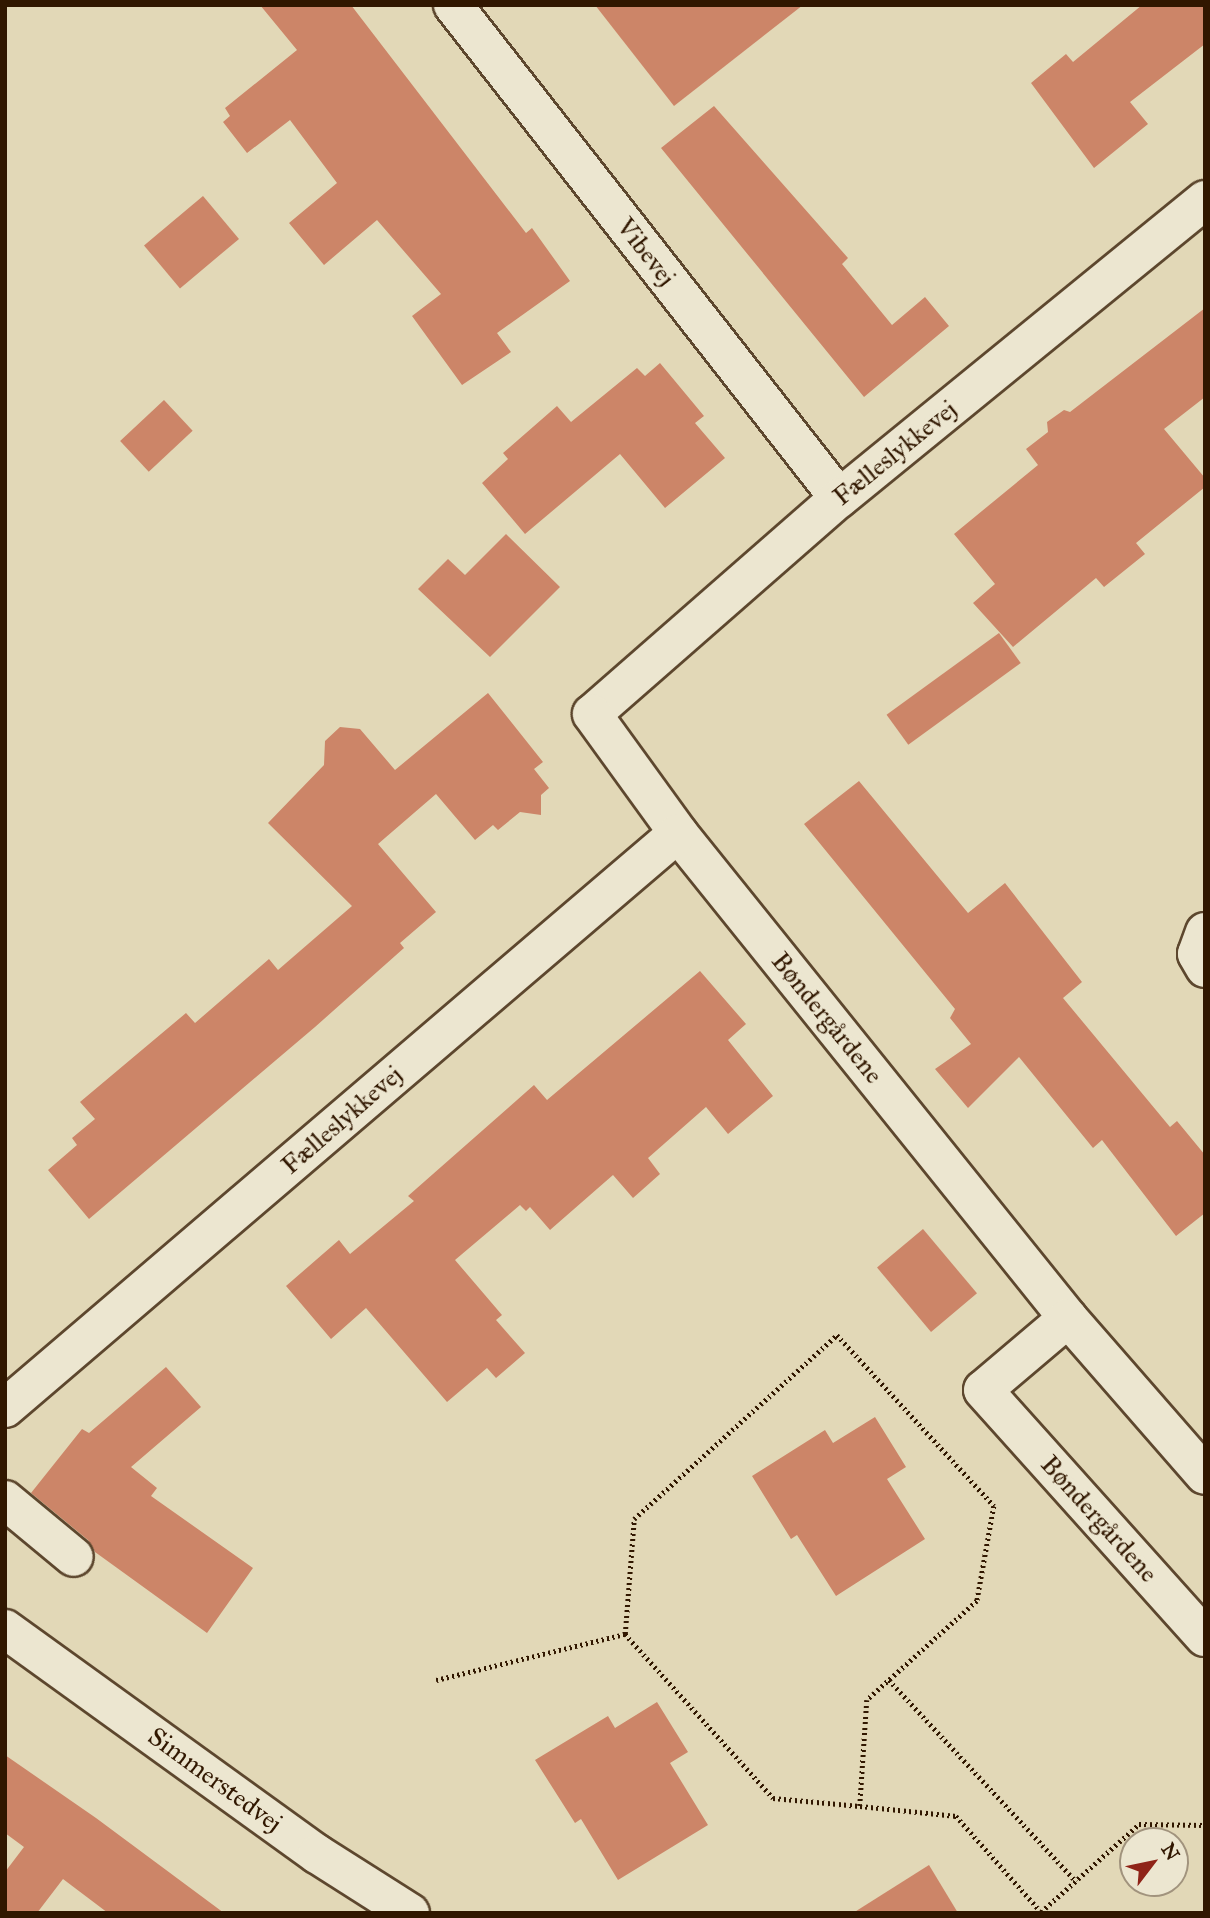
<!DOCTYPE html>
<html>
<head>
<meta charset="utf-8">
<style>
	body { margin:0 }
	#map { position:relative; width:1210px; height:1918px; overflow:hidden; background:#e2d8b7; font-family:"IM FELL Great Primer",serif }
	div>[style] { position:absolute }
	.building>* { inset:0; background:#cc8568; transform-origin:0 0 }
	.path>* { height:4.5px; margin-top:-2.25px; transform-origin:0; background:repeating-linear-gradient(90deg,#311700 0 2px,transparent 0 5.5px) }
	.roads { filter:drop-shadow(2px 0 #5d472e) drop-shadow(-2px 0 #5d472e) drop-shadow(0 2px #5d472e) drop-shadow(0 -2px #5d472e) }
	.minor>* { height:38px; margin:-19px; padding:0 19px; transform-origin:19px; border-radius:19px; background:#ece6d0 }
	span { translate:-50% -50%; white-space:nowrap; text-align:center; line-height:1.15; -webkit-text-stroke:7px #ece6d0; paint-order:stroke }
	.street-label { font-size:26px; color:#311700 }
	.frame { position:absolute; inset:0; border:7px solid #311700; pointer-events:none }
	.north { position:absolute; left:1119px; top:1827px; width:70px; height:70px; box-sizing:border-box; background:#ece6d0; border:2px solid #a1937d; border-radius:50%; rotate:58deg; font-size:19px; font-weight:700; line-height:28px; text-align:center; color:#311700 }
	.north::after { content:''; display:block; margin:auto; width:24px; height:32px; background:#8f2418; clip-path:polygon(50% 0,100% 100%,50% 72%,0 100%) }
</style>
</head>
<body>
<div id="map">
	<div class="building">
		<div style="clip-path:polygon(260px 5px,351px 5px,526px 233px,532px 228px,570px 281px,497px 333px,511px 352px,462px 385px,412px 316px,441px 294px,377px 220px,324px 265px,289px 223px,337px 183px,290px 120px,247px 153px,223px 122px,230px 116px,225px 108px,297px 50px)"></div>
		<div style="clip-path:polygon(595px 5px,803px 5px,674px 106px)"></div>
		<div style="clip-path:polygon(1142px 5px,1205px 5px,1205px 44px,1130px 102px,1148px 124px,1094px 168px,1031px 83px,1066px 54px,1073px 62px)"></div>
		<div style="clip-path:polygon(714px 106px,848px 258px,842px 264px,892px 325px,925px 297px,949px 326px,864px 397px,661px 148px)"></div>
		<div style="left:203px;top:196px;width:56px;height:77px;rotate:50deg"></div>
		<div style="clip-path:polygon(1205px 308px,1205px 397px,1164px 429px,1205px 478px,1205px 487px,1136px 543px,1145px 554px,1104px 587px,1096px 578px,1013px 647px,973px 603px,995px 584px,954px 534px,1038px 465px,1026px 449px,1048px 432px,1047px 422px,1064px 410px,1070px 412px)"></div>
		<div style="clip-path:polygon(660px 363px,704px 416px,695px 423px,725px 458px,665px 508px,620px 454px,525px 534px,482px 483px,508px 459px,503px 453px,557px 406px,571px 422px,637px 368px,645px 376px)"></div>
		<div style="left:164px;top:400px;width:42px;height:60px;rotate:47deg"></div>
		<div style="clip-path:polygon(506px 534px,560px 587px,490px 657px,418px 589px,448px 559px,465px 575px)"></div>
		<div style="left:999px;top:633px;width:37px;height:139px;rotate:54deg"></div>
		<div style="clip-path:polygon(488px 693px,543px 762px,534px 769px,549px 788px,541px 795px,541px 815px,520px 812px,498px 830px,493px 825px,475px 840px,436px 794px,378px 844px,436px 912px,400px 943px,404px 948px,315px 1027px,89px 1219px,48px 1170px,77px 1145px,72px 1138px,95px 1119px,80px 1102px,186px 1013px,195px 1023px,269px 959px,278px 970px,352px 906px,268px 823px,324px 765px,325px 741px,340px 727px,360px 729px,395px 770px)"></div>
		<div style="clip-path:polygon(859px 781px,968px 913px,1005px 883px,1082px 982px,1063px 998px,1170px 1127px,1177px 1121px,1205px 1155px,1205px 1213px,1176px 1236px,1102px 1140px,1093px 1148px,1019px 1057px,968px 1108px,935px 1069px,971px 1044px,950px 1018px,955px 1009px,804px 824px)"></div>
		<div style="clip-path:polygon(700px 971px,746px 1024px,728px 1040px,773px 1096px,728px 1134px,706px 1107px,648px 1158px,660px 1174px,633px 1198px,613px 1175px,550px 1230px,530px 1207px,526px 1211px,520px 1205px,455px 1260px,502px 1315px,496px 1320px,525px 1353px,496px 1378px,487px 1368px,447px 1402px,366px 1308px,331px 1339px,286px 1286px,339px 1240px,350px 1254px,414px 1201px,408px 1196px,534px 1085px,547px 1100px)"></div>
		<div style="left:923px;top:1229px;width:84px;height:60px;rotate:50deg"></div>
		<div style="clip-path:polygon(166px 1367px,201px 1407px,131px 1467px,157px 1488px,151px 1496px,253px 1568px,207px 1633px,95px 1552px,88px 1540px,31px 1493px,82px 1429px,89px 1433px)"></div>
		<div style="clip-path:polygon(875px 1417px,906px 1467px,887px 1479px,925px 1539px,836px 1596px,797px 1535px,791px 1539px,752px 1476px,825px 1430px,833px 1443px)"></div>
		<div style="clip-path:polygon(657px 1702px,688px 1752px,670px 1763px,708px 1825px,618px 1880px,581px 1819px,575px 1823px,535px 1760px,608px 1716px,615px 1728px)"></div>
		<div style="clip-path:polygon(5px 1755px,96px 1818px,224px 1913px,108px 1913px,63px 1879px,37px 1913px,5px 1913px,5px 1872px,24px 1847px,5px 1833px)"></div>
		<div style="clip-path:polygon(929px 1865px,958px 1913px,853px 1913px)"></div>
	</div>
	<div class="path">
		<div style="left:625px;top:1634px;width:221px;rotate:47.9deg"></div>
		<div style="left:773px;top:1798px;width:87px;rotate:5.3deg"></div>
		<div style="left:436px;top:1680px;width:195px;rotate:-13.7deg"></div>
		<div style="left:625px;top:1634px;width:115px;rotate:-85.5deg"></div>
		<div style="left:634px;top:1519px;width:274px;rotate:-42.2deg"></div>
		<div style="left:837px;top:1335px;width:232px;rotate:47.4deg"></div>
		<div style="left:994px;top:1506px;width:97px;rotate:100.1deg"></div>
		<div style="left:977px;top:1601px;width:148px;rotate:138deg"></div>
		<div style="left:867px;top:1700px;width:106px;rotate:93.8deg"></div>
		<div style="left:860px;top:1806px;width:97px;rotate:5.9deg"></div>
		<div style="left:956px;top:1816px;width:130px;rotate:48.4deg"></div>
		<div style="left:889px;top:1680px;width:275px;rotate:47.1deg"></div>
		<div style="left:1041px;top:1912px;width:132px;rotate:-41.9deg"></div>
		<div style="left:1139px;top:1824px;width:66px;rotate:0.9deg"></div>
	</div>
	<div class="roads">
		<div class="minor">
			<div style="left:453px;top:5px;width:626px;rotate:51.94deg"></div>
			<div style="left:1205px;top:200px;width:472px;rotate:140.8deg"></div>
			<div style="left:839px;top:498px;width:328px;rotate:138.8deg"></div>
			<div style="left:592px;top:714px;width:147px;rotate:54.1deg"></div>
			<div style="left:678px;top:833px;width:622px;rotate:51.2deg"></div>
			<div style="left:1068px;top:1318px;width:208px;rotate:48.9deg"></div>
			<div style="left:1205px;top:932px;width:23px;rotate:110deg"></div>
			<div style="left:1197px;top:954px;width:16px;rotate:60deg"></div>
			<div style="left:1068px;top:1318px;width:111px;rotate:139.7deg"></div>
			<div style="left:983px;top:1390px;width:332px;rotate:48.1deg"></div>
			<div style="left:5px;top:1408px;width:885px;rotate:-40.51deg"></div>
			<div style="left:5px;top:1500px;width:89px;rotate:39.6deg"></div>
			<div style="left:5px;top:1629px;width:385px;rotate:35.8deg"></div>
			<div style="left:317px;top:1854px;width:110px;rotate:32.4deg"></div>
		</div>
	</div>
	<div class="street-label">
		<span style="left:646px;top:252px;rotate:52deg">Vibevej</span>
		<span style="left:895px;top:453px;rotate:-39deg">Fælleslykkevej</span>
		<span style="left:827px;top:1018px;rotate:51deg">Bøndergårdene</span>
		<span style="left:342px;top:1120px;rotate:-41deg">Fælleslykkevej</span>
		<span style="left:1099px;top:1519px;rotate:48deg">Bøndergårdene</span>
		<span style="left:215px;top:1780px;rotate:36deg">Simmerstedvej</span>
	</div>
	<div class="frame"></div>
	<div class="north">N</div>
</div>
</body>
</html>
